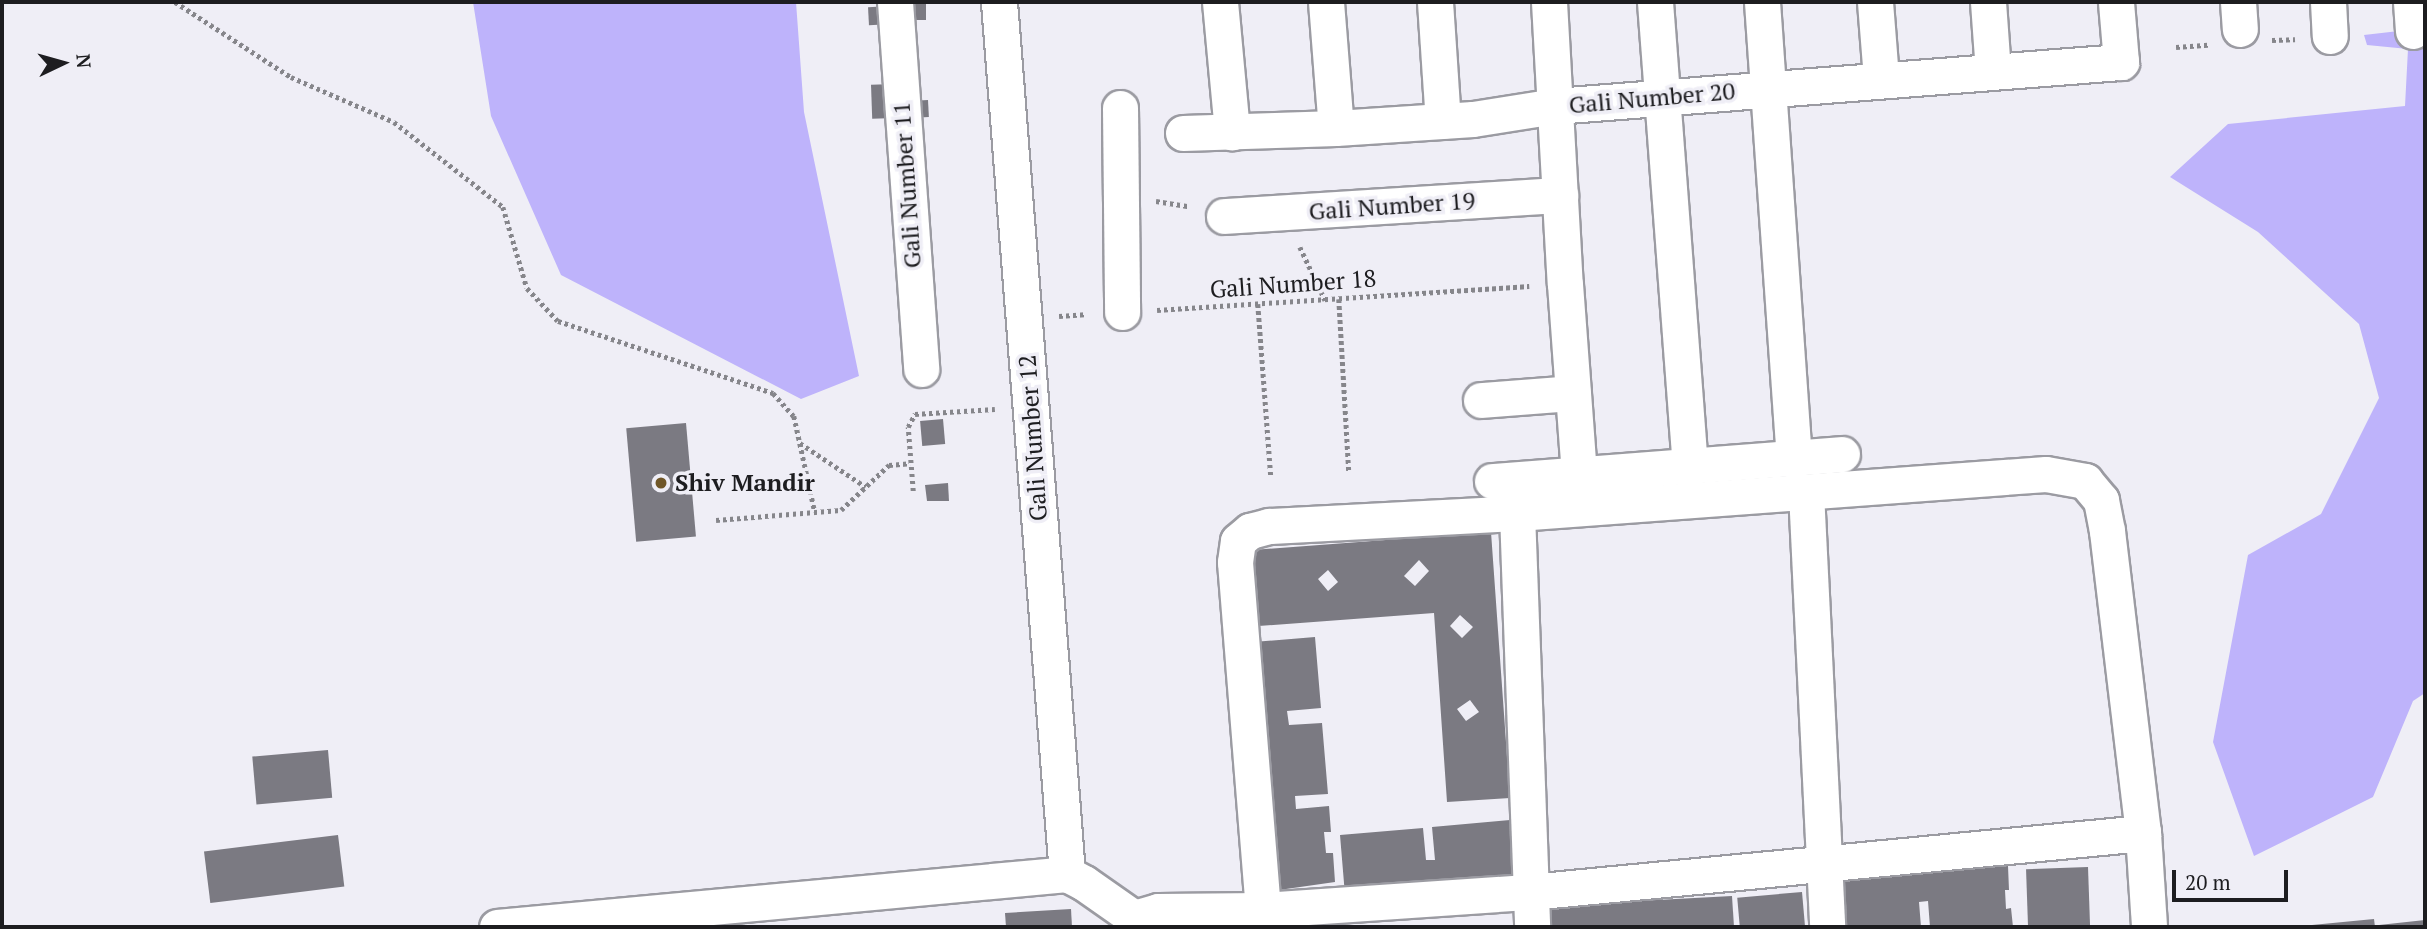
<!DOCTYPE html>
<html>
<head>
<meta charset="utf-8">
<style>
	body { margin:0 }
	#map { position:relative; width:2427px; height:929px; overflow:hidden; background:#efeef6; font-family:"PT Serif",serif }
	div>[style] { position:absolute }
	.water>* { inset:0; background:#beb3fb }
	.building>* { inset:0; background:#7b7a82; transform-origin:0 0 }
	.path>* { height:4.5px; margin-top:-2.25px; transform-origin:0; background:repeating-linear-gradient(90deg,#86868b 0 3.5px,transparent 0 7px) }
	.roads { filter:drop-shadow(2px 0 #9b9ba2) drop-shadow(-2px 0 #9b9ba2) drop-shadow(0 2px #9b9ba2) drop-shadow(0 -2px #9b9ba2) }
	.street>* { height:35px; margin:-17.5px; padding:0 17.5px; transform-origin:17.5px; border-radius:17.5px; background:#fff }
	.dots>* { width:19px; height:19px; translate:-50% -50%; box-sizing:border-box; border:4px solid #efeef6; border-radius:50% }
	span { translate:-50% -50%; white-space:nowrap; text-align:center; line-height:1.15; -webkit-text-stroke:7px #efeef6; paint-order:stroke }
	.street-label { font-size:24px; color:#1d1d20 }
	.poi-label { font-size:24px; color:#1d1d20; font-weight:700 }
	.left { translate:0 -50%; text-align:left }
	.frame { position:absolute; inset:0; border:4px solid #1d1d20; pointer-events:none }
	.north { position:absolute; left:28px; top:28px; width:70px; height:70px; -webkit-text-stroke:5px #efeef6; paint-order:stroke; rotate:85deg; font-size:19px; font-weight:700; line-height:28px; text-align:center; color:#1d1d20 }
	.north::after { content:''; display:block; margin:auto; width:24px; height:32px; background:#1d1d20; clip-path:polygon(50% 0,100% 100%,50% 72%,0 100%) }
	.scale { position:absolute; left:2172px; top:870px; width:116px; height:32px; box-sizing:border-box; border:4px solid #1d1d20; border-top:0; padding-left:9px; font-size:21px; line-height:24px; white-space:nowrap; color:#1d1d20; -webkit-text-stroke:5px #efeef6; paint-order:stroke }
</style>
</head>
<body>
<div id="map">
	<div class="water">
		<div style="clip-path:polygon(473px 2px,796px 2px,804px 112px,859px 376px,801px 399px,561px 275px,491px 116px)"></div>
		<div style="clip-path:polygon(2425px 28px,2425px 46px,2423px 47px,2425px 83px,2425px 693px,2413px 701px,2373px 797px,2254px 856px,2213px 742px,2248px 555px,2321px 514px,2379px 398px,2359px 324px,2258px 232px,2170px 177px,2228px 124px,2405px 106px,2408px 49px,2367px 45px,2364px 35px)"></div>
	</div>
	<div class="building">
		<div style="left:903px;top:2px;width:23px;height:18px"></div>
		<div style="left:891px;top:6px;width:18px;height:23px;rotate:87deg"></div>
		<div style="left:894px;top:84px;width:34px;height:23px;rotate:88deg"></div>
		<div style="left:928px;top:100px;width:17px;height:23px;rotate:87deg"></div>
		<div style="left:943px;top:419px;width:25px;height:23px;rotate:85deg"></div>
		<div style="left:686px;top:423px;width:114px;height:60px;rotate:85deg"></div>
		<div style="clip-path:polygon(948px 483px,949px 501px,927px 501px,925px 485px)"></div>
		<div style="clip-path:polygon(evenodd,1491px 532px,1510px 798px,1447px 802px,1434px 613px,1245px 627px,1239px 551px,1491px 532px,1419px 560px,1429px 571px,1415px 586px,1404px 576px,1419px 560px,1491px 532px,1328px 570px,1338px 582px,1328px 591px,1318px 579px,1328px 570px,1491px 532px,1460px 615px,1473px 627px,1462px 638px,1450px 626px,1460px 615px,1491px 532px,1470px 700px,1479px 712px,1466px 721px,1457px 709px,1470px 700px)"></div>
		<div style="clip-path:polygon(1315px 637px,1321px 708px,1287px 711px,1289px 725px,1322px 723px,1328px 794px,1295px 796px,1296px 809px,1329px 806px,1331px 832px,1324px 832px,1326px 853px,1333px 853px,1335px 882px,1272px 891px,1253px 642px)"></div>
		<div style="left:328px;top:750px;width:48px;height:76px;rotate:85deg"></div>
		<div style="clip-path:polygon(1510px 820px,1515px 880px,1345px 895px,1340px 835px,1423px 828px,1426px 860px,1435px 860px,1432px 827px)"></div>
		<div style="left:338px;top:835px;width:52px;height:135px;rotate:83deg"></div>
		<div style="clip-path:polygon(2008px 866px,2009px 890px,2005px 890px,2006px 909px,2011px 908px,2013px 927px,1930px 927px,1928px 901px,1919px 902px,1921px 927px,1839px 927px,1835px 880px)"></div>
		<div style="left:2088px;top:867px;width:60px;height:62px;rotate:88deg"></div>
		<div style="left:1802px;top:892px;width:35px;height:65px;rotate:85deg"></div>
		<div style="clip-path:polygon(1732px 896px,1734px 927px,1546px 927px,1544px 906px)"></div>
		<div style="clip-path:polygon(1071px 909px,1072px 927px,1006px 927px,1005px 913px)"></div>
		<div style="clip-path:polygon(2374px 919px,2375px 927px,2312px 927px,2312px 925px)"></div>
		<div style="clip-path:polygon(2425px 920px,2425px 927px,2379px 927px,2379px 925px)"></div>
	</div>
	<div class="path">
		<div style="left:175px;top:2px;width:138px;rotate:32.9deg"></div>
		<div style="left:291px;top:77px;width:112px;rotate:23.6deg"></div>
		<div style="left:394px;top:122px;width:138px;rotate:37.9deg"></div>
		<div style="left:503px;top:207px;width:84px;rotate:73.5deg"></div>
		<div style="left:527px;top:288px;width:45px;rotate:46.8deg"></div>
		<div style="left:558px;top:321px;width:227px;rotate:18.5deg"></div>
		<div style="left:773px;top:393px;width:31px;rotate:48deg"></div>
		<div style="left:794px;top:416px;width:98px;rotate:77.7deg"></div>
		<div style="left:2272px;top:40px;width:23px;rotate:-2deg"></div>
		<div style="left:2176px;top:47px;width:32px;rotate:-4deg"></div>
		<div style="left:1156px;top:201px;width:33px;rotate:9deg"></div>
		<div style="left:1300px;top:247px;width:59px;rotate:64.7deg"></div>
		<div style="left:1339px;top:299px;width:172px;rotate:86.7deg"></div>
		<div style="left:1258px;top:304px;width:174px;rotate:85.7deg"></div>
		<div style="left:1157px;top:310px;width:373px;rotate:-3.7deg"></div>
		<div style="left:1059px;top:316px;width:26px;rotate:-4deg"></div>
		<div style="left:800px;top:443px;width:79px;rotate:33.7deg"></div>
		<div style="left:913px;top:491px;width:64px;rotate:-94.5deg"></div>
		<div style="left:908px;top:427px;width:15px;rotate:-62deg"></div>
		<div style="left:915px;top:414px;width:80px;rotate:-3.6deg"></div>
		<div style="left:716px;top:520px;width:125px;rotate:-4.6deg"></div>
		<div style="left:841px;top:510px;width:66px;rotate:-43.2deg"></div>
		<div style="left:889px;top:465px;width:21px;rotate:-5deg"></div>
	</div>
	<div class="roads">
		<div class="street">
			<div style="left:895px;top:2px;width:368px;rotate:85.9deg"></div>
			<div style="left:999px;top:2px;width:875px;rotate:85.54deg"></div>
			<div style="left:1220px;top:2px;width:131px;rotate:84.7deg"></div>
			<div style="left:1326px;top:2px;width:126px;rotate:85.5deg"></div>
			<div style="left:1435px;top:2px;width:119px;rotate:86.2deg"></div>
			<div style="left:1549px;top:2px;width:282px;rotate:86.8deg"></div>
			<div style="left:1565px;top:284px;width:192px;rotate:85.8deg"></div>
			<div style="left:1655px;top:2px;width:465px;rotate:85.7deg"></div>
			<div style="left:1762px;top:2px;width:458px;rotate:86deg"></div>
			<div style="left:1875px;top:2px;width:77px;rotate:85.5deg"></div>
			<div style="left:1988px;top:2px;width:69px;rotate:85.9deg"></div>
			<div style="left:2238px;top:2px;width:27px;rotate:86deg"></div>
			<div style="left:2328px;top:2px;width:34px;rotate:87deg"></div>
			<div style="left:2411px;top:2px;width:29px;rotate:86deg"></div>
			<div style="left:1120px;top:108px;width:204px;rotate:89.4deg"></div>
			<div style="left:1183px;top:133px;width:153px;rotate:-1.9deg"></div>
			<div style="left:1336px;top:128px;width:137px;rotate:-3.8deg"></div>
			<div style="left:1473px;top:119px;width:83px;rotate:-9deg"></div>
			<div style="left:1555px;top:106px;width:568px;rotate:-4.45deg"></div>
			<div style="left:2121px;top:62px;width:60px;rotate:-94.8deg"></div>
			<div style="left:1224px;top:216px;width:337px;rotate:-3.6deg"></div>
			<div style="left:1481px;top:400px;width:92px;rotate:-4.4deg"></div>
			<div style="left:1492px;top:481px;width:351px;rotate:-4.4deg"></div>
			<div style="left:1806px;top:492px;width:436px;rotate:87.2deg"></div>
			<div style="left:1517px;top:513px;width:414px;rotate:87.9deg"></div>
			<div style="left:1263px;top:910px;width:349px;rotate:-94.6deg"></div>
			<div style="left:1235px;top:562px;width:21px;rotate:-82deg"></div>
			<div style="left:1238px;top:541px;width:16px;rotate:-40deg"></div>
			<div style="left:1250px;top:531px;width:20px;rotate:-15deg"></div>
			<div style="left:1269px;top:526px;width:248px;rotate:-3deg"></div>
			<div style="left:1517px;top:513px;width:530px;rotate:-4.22deg"></div>
			<div style="left:2046px;top:474px;width:40px;rotate:10deg"></div>
			<div style="left:2085px;top:481px;width:25px;rotate:50deg"></div>
			<div style="left:2101px;top:500px;width:32px;rotate:79deg"></div>
			<div style="left:2107px;top:531px;width:304px;rotate:83.2deg"></div>
			<div style="left:497px;top:927px;width:572px;rotate:-5.31deg"></div>
			<div style="left:1067px;top:874px;width:19px;rotate:28deg"></div>
			<div style="left:1084px;top:883px;width:61px;rotate:35deg"></div>
			<div style="left:1132px;top:927px;width:9px;rotate:-77deg"></div>
			<div style="left:1134px;top:918px;width:25px;rotate:-16deg"></div>
			<div style="left:1158px;top:911px;width:105px;rotate:-0.5deg"></div>
			<div style="left:1263px;top:910px;width:268px;rotate:-3.9deg"></div>
			<div style="left:1530px;top:892px;width:616px;rotate:-5.5deg"></div>
			<div style="left:2143px;top:833px;width:94px;rotate:86.3deg"></div>
		</div>
	</div>
	<div class="dots">
		<div style="left:661px;top:483px;background:#705728"></div>
	</div>
	<div class="street-label">
		<span style="left:1652px;top:98px;rotate:-5deg">Gali Number 20</span>
		<span style="left:907px;top:185px;rotate:-94deg">Gali Number 11</span>
		<span style="left:1392px;top:206px;rotate:-4deg">Gali Number 19</span>
		<span style="left:1293px;top:284px;rotate:-4deg">Gali Number 18</span>
		<span style="left:1033px;top:438px;rotate:-94deg">Gali Number 12</span>
	</div>
	<div class="poi-label">
		<span class="left" style="left:675px;top:483px">Shiv Mandir</span>
	</div>
	<div class="frame"></div>
	<div class="north">N</div>
	<div class="scale">20 m</div>
</div>
</body>
</html>
